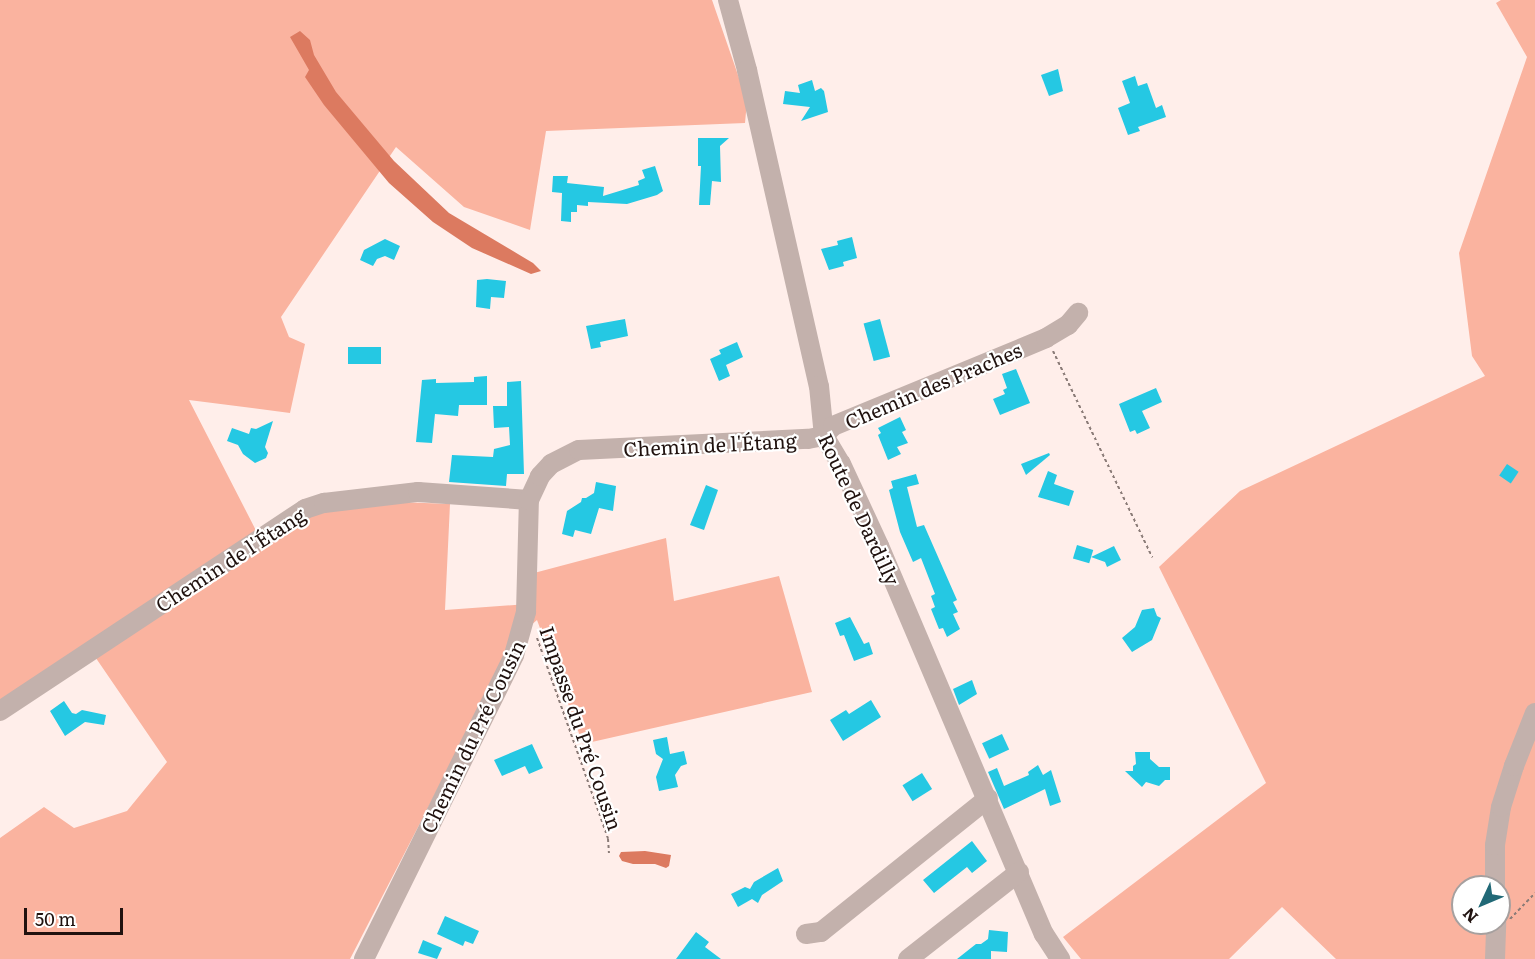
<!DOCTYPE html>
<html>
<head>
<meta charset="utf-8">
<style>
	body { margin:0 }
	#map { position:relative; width:1535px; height:959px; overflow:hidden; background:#ffeeea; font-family:Literata,serif }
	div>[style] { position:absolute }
	.green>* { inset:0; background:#fab39f }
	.water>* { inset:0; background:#dc7a60 }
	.building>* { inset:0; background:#25c8e3; transform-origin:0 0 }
	.path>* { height:2px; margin-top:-1px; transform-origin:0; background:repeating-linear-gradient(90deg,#8a7b77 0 3px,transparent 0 6px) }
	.minor>* { height:20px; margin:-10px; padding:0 10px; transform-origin:10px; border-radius:10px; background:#c3b1ac }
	span { translate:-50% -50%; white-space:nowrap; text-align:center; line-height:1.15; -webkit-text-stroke:4.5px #fff; paint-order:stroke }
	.street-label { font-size:20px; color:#20120f }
	.north { position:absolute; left:1451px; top:875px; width:60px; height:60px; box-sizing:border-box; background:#fff; border:2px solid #a6a09f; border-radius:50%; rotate:226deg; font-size:16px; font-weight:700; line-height:24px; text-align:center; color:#20120f }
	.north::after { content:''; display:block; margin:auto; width:21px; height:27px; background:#216977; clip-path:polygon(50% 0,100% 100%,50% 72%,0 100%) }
	.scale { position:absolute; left:24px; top:908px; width:99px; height:27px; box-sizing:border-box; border:3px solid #20120f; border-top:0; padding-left:8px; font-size:18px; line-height:21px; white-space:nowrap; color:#20120f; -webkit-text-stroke:4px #fff; paint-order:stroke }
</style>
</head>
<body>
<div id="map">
	<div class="green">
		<div style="clip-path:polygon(0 0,712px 0,747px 101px,745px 123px,546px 131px,530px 230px,464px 207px,396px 147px,281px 317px,289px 337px,305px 344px,290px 413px,189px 400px,264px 546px,310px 513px,399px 502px,450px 504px,445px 610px,528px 604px,534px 573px,666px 538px,674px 601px,779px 576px,812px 692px,583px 744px,537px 620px,515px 639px,350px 959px,0 959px,0 838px,44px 807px,74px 828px,127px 811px,167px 762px,87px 645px,0 703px)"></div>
		<div style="clip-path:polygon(evenodd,1501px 0,1535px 0,1535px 959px,1336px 959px,1282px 907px,1229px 959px,1081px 959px,1063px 937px,1266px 783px,1159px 567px,1240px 491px,1485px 376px,1472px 356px,1459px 253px,1527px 57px,1496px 3px,1501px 0,1463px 887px,1499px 887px,1499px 923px,1463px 923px,1463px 887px)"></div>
	</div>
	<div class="water">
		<div style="clip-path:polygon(300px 31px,310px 40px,314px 55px,336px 92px,394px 161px,449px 213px,533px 263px,541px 271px,531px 274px,472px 248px,433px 222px,389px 183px,324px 105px,305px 77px,309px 70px,290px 37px)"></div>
		<div style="clip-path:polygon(645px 851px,671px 855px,669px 866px,666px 868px,655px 864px,633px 864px,622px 861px,619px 856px,621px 852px)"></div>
	</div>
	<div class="building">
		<div style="clip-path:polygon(1058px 69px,1063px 91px,1049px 96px,1041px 75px)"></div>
		<div style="clip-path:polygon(1135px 76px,1138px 86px,1147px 83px,1156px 108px,1162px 105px,1166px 117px,1138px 127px,1140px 131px,1128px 135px,1118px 108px,1130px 103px,1122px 81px)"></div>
		<div style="clip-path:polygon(812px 80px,815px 91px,821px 88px,824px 91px,828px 112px,801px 121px,810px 107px,783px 104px,785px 91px,800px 93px,798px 85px)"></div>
		<div style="clip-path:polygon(698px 138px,729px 138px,720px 146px,721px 182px,712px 181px,710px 205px,699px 205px,701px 166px,698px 166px)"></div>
		<div style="clip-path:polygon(655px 166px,663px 191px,657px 195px,627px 204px,588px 202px,588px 206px,577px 205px,577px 212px,571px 212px,571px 222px,561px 221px,562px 193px,552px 192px,553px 176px,568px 176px,567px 183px,604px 187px,603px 196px,639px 185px,638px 181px,645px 178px,642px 170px)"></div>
		<div style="clip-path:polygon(852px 237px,857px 258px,843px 262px,844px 266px,829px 270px,821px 249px,838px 245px,837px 241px)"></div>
		<div style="clip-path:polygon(385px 239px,400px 246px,394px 260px,385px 256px,377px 259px,373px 266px,360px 260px,364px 250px)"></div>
		<div style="clip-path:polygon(487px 279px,506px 281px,504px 298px,491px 297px,490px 309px,476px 307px,477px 280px)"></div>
		<div style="clip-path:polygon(625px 319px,628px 336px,600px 342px,601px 347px,591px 349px,586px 326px)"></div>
		<div style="left:880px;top:319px;width:39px;height:17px;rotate:75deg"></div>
		<div style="clip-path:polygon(737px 342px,743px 357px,726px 365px,730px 376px,719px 381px,710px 359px,721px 354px,719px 350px)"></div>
		<div style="left:381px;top:347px;width:17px;height:33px;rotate:90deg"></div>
		<div style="clip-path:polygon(1016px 369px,1030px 403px,1000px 415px,993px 399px,1005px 394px,1003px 390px,1007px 388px,1002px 374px)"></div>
		<div style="clip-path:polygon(487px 376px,487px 405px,459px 405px,458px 416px,435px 414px,432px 443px,416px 442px,422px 380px,436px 379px,436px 383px,474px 382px,474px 377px)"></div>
		<div style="clip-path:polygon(521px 381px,524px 474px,507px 474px,506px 486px,449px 482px,452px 455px,493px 457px,494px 449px,510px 445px,509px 427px,494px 428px,493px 406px,507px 406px,507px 382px)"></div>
		<div style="clip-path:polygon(1156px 388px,1162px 402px,1142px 411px,1150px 428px,1137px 434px,1135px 430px,1130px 432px,1119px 404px)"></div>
		<div style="clip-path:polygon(900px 417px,906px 430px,902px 432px,908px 443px,897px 447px,901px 454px,888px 460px,878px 435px,881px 433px,878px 428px)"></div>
		<div style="clip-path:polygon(273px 421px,265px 447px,268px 453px,266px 458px,255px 463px,243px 454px,238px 445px,227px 441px,232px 428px,249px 434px,251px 428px,256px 429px)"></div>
		<div style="clip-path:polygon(1049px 453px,1050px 455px,1026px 475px,1021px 464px)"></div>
		<div style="left:1507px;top:464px;width:14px;height:14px;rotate:34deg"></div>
		<div style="clip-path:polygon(1048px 471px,1057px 475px,1054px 484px,1074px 491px,1069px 506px,1038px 497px)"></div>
		<div style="clip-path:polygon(916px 474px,919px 484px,907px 487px,917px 527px,924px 525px,957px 600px,953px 602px,958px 612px,953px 614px,960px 629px,947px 637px,943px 628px,939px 629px,931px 609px,935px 607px,931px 596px,935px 594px,921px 558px,913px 562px,900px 532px,889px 490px,893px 488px,891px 481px)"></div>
		<div style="clip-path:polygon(596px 482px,616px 486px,613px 511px,599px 508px,591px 534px,575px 530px,573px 537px,562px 534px,567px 511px,581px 502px,582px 498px,586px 498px,594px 493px)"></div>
		<div style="clip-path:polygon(706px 485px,718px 490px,704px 530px,690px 525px)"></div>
		<div style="left:1077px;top:545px;width:17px;height:14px;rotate:17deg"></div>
		<div style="clip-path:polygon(1114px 546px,1121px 560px,1107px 567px,1105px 562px,1091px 557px)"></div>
		<div style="clip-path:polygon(1154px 608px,1157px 616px,1161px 618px,1152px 640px,1132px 652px,1122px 638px,1135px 627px,1142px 610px)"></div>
		<div style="clip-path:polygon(850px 617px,864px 644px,869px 642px,873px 654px,854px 661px,844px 635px,840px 636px,835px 623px)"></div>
		<div style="clip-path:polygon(972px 680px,977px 694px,959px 705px,953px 689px)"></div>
		<div style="clip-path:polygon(871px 700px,881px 717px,843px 741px,830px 720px,846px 710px,849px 714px)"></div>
		<div style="clip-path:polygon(64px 701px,72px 713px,76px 714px,82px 710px,106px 715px,104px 725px,85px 722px,65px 736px,50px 711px)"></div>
		<div style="left:1002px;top:734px;width:17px;height:22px;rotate:65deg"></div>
		<div style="clip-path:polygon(667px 737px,670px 754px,684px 751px,687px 764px,681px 766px,675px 775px,678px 787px,659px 791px,656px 777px,663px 759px,656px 754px,653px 740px)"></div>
		<div style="clip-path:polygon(532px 744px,543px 768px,529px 774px,525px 766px,502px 776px,494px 760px)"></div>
		<div style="clip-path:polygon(1135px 752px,1150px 752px,1150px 759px,1159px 767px,1170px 767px,1170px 780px,1165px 780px,1159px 786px,1146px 782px,1142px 787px,1125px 771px,1133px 771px,1133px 766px,1136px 764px)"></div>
		<div style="clip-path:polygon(1038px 765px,1043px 775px,1051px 770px,1061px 802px,1050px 806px,1045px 789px,1004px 809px,988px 772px,997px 768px,1004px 786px,1029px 775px,1028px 772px)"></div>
		<div style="left:922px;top:773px;width:19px;height:23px;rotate:58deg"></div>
		<div style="clip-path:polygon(972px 841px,987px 861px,972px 873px,967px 867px,934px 893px,923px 880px)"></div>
		<div style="clip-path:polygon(778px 868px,783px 881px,762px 895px,758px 903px,752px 899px,738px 907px,731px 894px,745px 887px,750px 889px,754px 882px)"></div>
		<div style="clip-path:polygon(445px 916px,479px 931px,473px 944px,465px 941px,463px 946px,437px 934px)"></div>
		<div style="clip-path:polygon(989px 930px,1008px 932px,1007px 952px,991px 951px,991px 959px,957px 959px,976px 944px,981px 944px,988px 939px)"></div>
		<div style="clip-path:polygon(696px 932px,709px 942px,705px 947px,721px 959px,676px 959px)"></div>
		<div style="clip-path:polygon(423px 940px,442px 948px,437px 959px,418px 953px)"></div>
	</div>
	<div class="path">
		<div style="left:1053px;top:351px;width:229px;rotate:64.3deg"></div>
		<div style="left:537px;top:638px;width:213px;rotate:70.5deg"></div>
		<div style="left:608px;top:839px;width:14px;rotate:86deg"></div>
		<div style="left:1510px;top:919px;width:36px;rotate:-46deg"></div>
	</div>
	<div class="minor">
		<div style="left:728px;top:0;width:73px;rotate:74.8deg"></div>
		<div style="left:747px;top:70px;width:324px;rotate:77.2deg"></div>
		<div style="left:819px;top:386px;width:50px;rotate:84.3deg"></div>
		<div style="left:824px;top:436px;width:33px;rotate:59deg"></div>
		<div style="left:841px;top:464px;width:90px;rotate:65.1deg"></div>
		<div style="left:879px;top:546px;width:422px;rotate:67deg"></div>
		<div style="left:1044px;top:934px;width:30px;rotate:57deg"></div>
		<div style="left:0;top:711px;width:366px;rotate:-33.5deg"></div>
		<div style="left:305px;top:509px;width:20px;rotate:-18deg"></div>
		<div style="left:324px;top:503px;width:95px;rotate:-6.7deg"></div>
		<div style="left:418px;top:492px;width:111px;rotate:4.1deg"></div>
		<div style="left:1495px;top:887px;width:42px;rotate:-90deg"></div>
		<div style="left:1495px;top:845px;width:38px;rotate:-81deg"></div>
		<div style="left:1501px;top:807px;width:43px;rotate:-72.4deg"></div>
		<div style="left:1514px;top:766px;width:57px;rotate:-68.4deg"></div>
		<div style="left:806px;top:934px;width:15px;rotate:-8deg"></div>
		<div style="left:821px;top:932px;width:214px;rotate:-38.7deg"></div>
		<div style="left:364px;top:959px;width:339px;rotate:-63.7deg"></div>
		<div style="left:514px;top:655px;width:45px;rotate:-74.4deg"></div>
		<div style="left:526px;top:612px;width:112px;rotate:-88.5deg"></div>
		<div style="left:529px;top:500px;width:26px;rotate:-65deg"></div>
		<div style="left:540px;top:476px;width:16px;rotate:-47deg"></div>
		<div style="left:551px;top:464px;width:31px;rotate:-27deg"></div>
		<div style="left:579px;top:450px;width:229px;rotate:-2.8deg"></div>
		<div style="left:808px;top:439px;width:16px;rotate:-11deg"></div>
		<div style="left:824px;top:436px;width:13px;rotate:-48deg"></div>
		<div style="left:833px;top:426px;width:230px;rotate:-22.4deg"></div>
		<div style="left:1046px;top:338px;width:26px;rotate:-31deg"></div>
		<div style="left:1068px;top:325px;width:16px;rotate:-50deg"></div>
		<div style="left:908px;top:959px;width:141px;rotate:-38.1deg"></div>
		<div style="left:1495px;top:959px;width:36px;rotate:-88deg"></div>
	</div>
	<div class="street-label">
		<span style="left:933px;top:385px;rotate:-23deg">Chemin des Praches</span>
		<span style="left:710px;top:444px;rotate:-3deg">Chemin de l'Étang</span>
		<span style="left:860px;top:509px;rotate:65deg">Route de Dardilly</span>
		<span style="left:230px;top:559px;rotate:-33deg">Chemin de l'Étang</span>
		<span style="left:582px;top:728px;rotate:71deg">Impasse du Pré Cousin</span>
		<span style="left:472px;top:736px;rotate:-64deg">Chemin du Pré Cousin</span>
	</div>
	<div class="north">N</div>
	<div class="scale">50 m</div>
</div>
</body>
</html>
